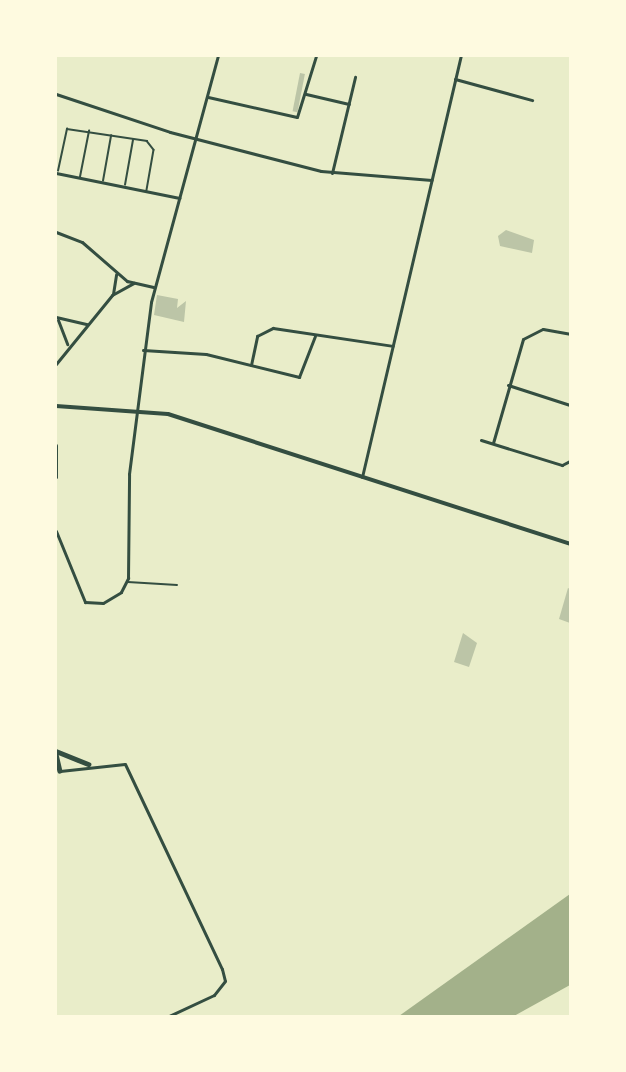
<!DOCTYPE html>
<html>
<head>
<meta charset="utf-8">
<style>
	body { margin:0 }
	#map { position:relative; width:626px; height:1072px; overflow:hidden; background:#e9edc9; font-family:Cabin,sans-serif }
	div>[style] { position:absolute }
	.water>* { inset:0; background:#a3b18a }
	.building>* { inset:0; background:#bcc5a7; transform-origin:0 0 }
	.service>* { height:1.5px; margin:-0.75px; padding:0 0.75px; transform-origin:0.75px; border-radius:0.75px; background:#344e41 }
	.minor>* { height:3px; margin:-1.5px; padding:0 1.5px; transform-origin:1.5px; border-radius:1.5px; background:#344e41 }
	.secondary>* { height:4px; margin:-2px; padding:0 2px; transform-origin:2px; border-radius:2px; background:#344e41 }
	.primary>* { height:4.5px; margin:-2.25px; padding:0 2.25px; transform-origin:2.25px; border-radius:2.25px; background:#344e41 }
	span { translate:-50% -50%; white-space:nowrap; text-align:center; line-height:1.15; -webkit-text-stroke:5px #fefae0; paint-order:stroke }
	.frame { position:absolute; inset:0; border:57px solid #fefae0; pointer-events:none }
</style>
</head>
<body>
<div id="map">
	<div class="water">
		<div style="clip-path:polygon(570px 894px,570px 985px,514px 1016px,399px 1016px)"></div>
	</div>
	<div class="building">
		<div style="left:300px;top:73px;width:5px;height:39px;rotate:11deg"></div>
		<div style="clip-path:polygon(506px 230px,534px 240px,532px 253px,500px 246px,498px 236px)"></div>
		<div style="clip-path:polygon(157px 295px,178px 299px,177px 308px,186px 301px,184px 322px,154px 315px)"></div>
		<div style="clip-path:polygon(568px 588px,570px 589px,570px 623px,559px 619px)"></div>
		<div style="clip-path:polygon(463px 633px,477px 643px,469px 667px,454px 662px)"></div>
	</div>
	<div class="service">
		<div style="left:58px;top:171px;width:43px;rotate:-77.9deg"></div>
		<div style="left:67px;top:129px;width:81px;rotate:8.5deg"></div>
		<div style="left:147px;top:141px;width:11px;rotate:52deg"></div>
		<div style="left:154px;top:150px;width:41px;rotate:99.9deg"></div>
		<div style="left:80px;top:177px;width:47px;rotate:-78.9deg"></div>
		<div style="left:103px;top:181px;width:46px;rotate:-79.9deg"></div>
		<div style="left:125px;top:185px;width:46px;rotate:-79.9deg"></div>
		<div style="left:128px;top:582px;width:49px;rotate:3.5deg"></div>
	</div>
	<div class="minor">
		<div style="left:455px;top:79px;width:80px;rotate:15.3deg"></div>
		<div style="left:56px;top:94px;width:120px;rotate:18.4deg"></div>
		<div style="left:170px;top:132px;width:156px;rotate:14.5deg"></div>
		<div style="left:321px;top:171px;width:111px;rotate:4.6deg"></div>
		<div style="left:306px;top:94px;width:44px;rotate:13.1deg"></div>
		<div style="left:208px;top:97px;width:91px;rotate:12.7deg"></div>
		<div style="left:297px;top:117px;width:64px;rotate:-72.7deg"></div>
		<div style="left:56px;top:173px;width:126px;rotate:11.4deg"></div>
		<div style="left:332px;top:173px;width:99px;rotate:-76.5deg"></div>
		<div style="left:56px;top:232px;width:28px;rotate:21deg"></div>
		<div style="left:82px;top:242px;width:60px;rotate:40.9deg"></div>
		<div style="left:127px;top:281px;width:27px;rotate:13deg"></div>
		<div style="left:113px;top:294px;width:20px;rotate:-81deg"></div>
		<div style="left:56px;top:317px;width:32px;rotate:13deg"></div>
		<div style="left:58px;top:320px;width:26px;rotate:69deg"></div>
		<div style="left:143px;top:350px;width:63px;rotate:3.6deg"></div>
		<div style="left:206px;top:354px;width:96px;rotate:13.9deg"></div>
		<div style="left:299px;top:377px;width:44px;rotate:-68.7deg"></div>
		<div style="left:56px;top:364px;width:89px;rotate:-50.9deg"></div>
		<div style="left:112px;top:295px;width:25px;rotate:-29deg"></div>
		<div style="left:251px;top:365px;width:30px;rotate:-78deg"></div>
		<div style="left:257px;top:336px;width:18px;rotate:-27deg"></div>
		<div style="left:273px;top:328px;width:121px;rotate:8.5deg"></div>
		<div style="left:508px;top:385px;width:65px;rotate:17.9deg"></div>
		<div style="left:481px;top:440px;width:85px;rotate:17.2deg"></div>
		<div style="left:562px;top:465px;width:9px;rotate:-27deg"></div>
		<div style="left:493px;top:443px;width:108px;rotate:-73.9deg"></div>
		<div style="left:523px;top:339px;width:22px;rotate:-27deg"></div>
		<div style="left:543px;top:329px;width:27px;rotate:10deg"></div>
		<div style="left:56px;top:445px;width:32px;rotate:90deg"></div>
		<div style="left:362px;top:477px;width:432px;rotate:-76.8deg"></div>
		<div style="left:56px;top:531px;width:77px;rotate:67.8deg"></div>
		<div style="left:85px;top:602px;width:18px;rotate:3deg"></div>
		<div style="left:103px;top:603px;width:21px;rotate:-31deg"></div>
		<div style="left:121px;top:592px;width:16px;rotate:-63deg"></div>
		<div style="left:128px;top:578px;width:104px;rotate:-89.4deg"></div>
		<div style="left:129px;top:474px;width:173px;rotate:-82.7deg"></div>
		<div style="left:151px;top:302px;width:255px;rotate:-74.8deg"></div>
		<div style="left:60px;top:771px;width:65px;rotate:-6.1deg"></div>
		<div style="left:125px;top:764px;width:227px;rotate:64.7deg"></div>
		<div style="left:222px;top:969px;width:12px;rotate:76deg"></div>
		<div style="left:225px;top:981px;width:18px;rotate:128deg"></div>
		<div style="left:214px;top:995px;width:50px;rotate:155deg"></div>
	</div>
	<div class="secondary">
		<div style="left:56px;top:406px;width:112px;rotate:4.1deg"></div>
		<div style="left:168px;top:414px;width:422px;rotate:17.9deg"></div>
	</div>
	<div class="primary">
		<div style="left:56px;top:751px;width:35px;rotate:22deg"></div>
		<div style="left:56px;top:754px;width:17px;rotate:77deg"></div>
	</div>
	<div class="frame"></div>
</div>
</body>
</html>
